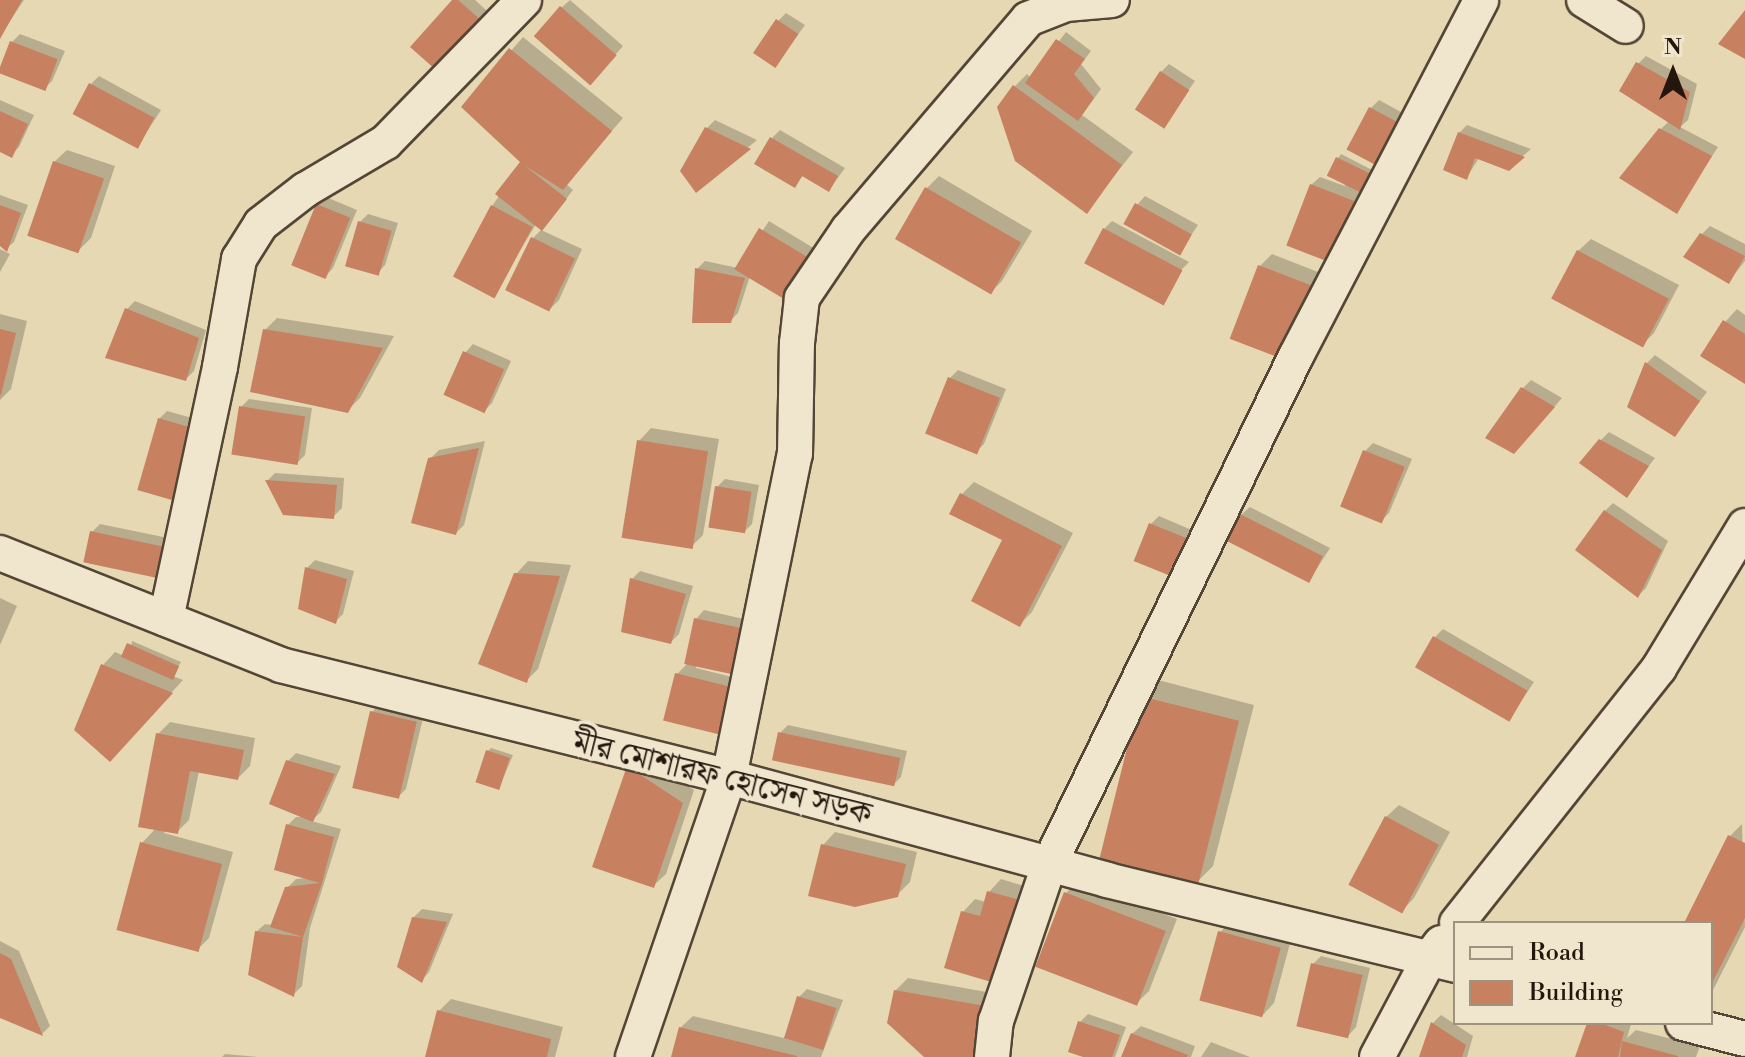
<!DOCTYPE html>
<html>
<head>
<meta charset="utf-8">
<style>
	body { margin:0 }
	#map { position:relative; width:1745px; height:1057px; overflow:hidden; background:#e6d8b2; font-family:"Libre Bodoni","Noto Serif Bengali",serif }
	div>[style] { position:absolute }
	.shadow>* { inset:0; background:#0003 }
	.building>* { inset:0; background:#c78060; transform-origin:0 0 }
	.roads { filter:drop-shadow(2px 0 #544636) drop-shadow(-2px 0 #544636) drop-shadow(0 2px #544636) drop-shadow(0 -2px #544636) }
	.minor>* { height:34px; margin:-17px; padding:0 17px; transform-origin:17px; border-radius:17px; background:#efe6cd }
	span { translate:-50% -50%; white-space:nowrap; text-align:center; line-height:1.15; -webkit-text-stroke:8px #efe6cd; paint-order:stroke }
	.street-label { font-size:32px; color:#24150d }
	.legend { position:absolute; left:1453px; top:921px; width:260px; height:104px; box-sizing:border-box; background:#efe6cd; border:2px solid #9e9280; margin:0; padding:10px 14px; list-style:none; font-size:24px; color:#24150d }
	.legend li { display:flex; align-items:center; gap:16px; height:40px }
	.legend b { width:40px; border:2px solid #9e9280 }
	.north { position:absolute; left:1633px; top:32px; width:80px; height:80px; -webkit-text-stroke:6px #efe6cd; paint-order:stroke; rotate:0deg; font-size:22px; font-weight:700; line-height:32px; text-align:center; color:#24150d }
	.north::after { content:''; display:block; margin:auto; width:28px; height:36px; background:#24150d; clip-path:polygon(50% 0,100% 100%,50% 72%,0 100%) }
</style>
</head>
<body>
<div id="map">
	<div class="shadow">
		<div style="clip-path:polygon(0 0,24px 0,0 36px)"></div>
		<div style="clip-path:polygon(455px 0,475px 0,496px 19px,445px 75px)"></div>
		<div style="clip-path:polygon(570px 0,623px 46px,598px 75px,561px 8px)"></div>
		<div style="clip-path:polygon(786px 13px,805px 25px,776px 65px,778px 21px)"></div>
		<div style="clip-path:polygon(1066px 32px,1091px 51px,1081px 64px,1101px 89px,1082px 115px,1133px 152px,1087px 211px,1014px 87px,1027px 74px,1031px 78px)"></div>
		<div style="clip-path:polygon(20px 34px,65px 51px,52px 81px,44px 89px,0 71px,12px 42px)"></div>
		<div style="clip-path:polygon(523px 37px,623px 118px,566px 184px,573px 190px,550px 220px,536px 224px,493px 296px,492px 206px,523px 162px,463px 106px)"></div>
		<div style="clip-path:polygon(1646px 56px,1697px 84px,1688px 120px,1680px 127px,1718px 147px,1676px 212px,1660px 130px,1669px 121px,1638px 64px)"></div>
		<div style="clip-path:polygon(1169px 64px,1195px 81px,1164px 125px,1161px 72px)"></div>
		<div style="clip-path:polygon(99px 76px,161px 110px,137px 147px,91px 84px)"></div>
		<div style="clip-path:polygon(0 100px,34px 115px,19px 147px,11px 155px,0 150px)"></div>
		<div style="clip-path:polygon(1379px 100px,1412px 118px,1348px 148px,1371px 108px)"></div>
		<div style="clip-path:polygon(715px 120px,757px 140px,697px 190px,707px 128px)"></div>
		<div style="clip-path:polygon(1467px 125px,1531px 149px,1508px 169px,1479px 158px,1467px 177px,1459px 133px)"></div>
		<div style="clip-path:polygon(780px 130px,845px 168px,829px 190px,804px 175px,794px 185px,772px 138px)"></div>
		<div style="clip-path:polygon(67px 150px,115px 166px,91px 238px,78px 251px,54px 162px)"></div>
		<div style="clip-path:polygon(1341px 154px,1378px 173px,1341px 255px,1311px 185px,1320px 177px,1345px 186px,1338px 158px)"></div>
		<div style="clip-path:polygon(939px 176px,1032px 231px,1002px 281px,990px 293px,897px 238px,927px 188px)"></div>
		<div style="clip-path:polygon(0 195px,28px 205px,14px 242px,6px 249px,0 244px)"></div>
		<div style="clip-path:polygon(1145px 196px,1198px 225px,1180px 252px,1137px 205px)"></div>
		<div style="clip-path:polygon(326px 197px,357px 210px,333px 268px,325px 277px,318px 205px)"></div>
		<div style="clip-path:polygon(368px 214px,398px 223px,385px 265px,377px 274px,360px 222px)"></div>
		<div style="clip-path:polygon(769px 221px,820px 252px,796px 291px,750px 276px,738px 313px,730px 321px,697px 269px,705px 261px,738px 268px)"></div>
		<div style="clip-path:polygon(1112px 221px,1189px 262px,1154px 298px,1104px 229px)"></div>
		<div style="clip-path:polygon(1710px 226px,1745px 244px,1745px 261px,1729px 281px,1702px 234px)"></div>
		<div style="clip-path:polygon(541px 230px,582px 249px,559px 300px,551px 308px,533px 238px)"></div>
		<div style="clip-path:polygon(1591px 239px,1679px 285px,1654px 333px,1642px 345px,1578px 251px)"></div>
		<div style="clip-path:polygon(0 249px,10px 254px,0 272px)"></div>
		<div style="clip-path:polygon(1272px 254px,1323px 274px,1294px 345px,1231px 337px,1260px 266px)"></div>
		<div style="clip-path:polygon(135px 301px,206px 330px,194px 371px,186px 379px,127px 309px)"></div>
		<div style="clip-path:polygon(1737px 309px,1745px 315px,1745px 382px,1725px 322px)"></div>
		<div style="clip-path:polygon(0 314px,27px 321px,11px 389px,0 400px)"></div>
		<div style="clip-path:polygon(277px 318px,394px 336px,360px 398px,347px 411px,265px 330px)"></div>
		<div style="clip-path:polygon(473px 344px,511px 361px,492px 403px,484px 411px,465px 353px)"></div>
		<div style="clip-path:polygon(1655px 355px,1707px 392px,1675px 434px,1629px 406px,1647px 363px)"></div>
		<div style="clip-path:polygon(958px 370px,1006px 389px,984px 444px,976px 452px,950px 378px)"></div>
		<div style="clip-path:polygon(1531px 380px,1562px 398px,1522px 444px,1523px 388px)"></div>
		<div style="clip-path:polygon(249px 399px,312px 408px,305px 455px,297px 463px,241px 407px)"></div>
		<div style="clip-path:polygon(167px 411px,207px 422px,187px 492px,159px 419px)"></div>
		<div style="clip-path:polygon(651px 428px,719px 439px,703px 535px,691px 547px,639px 441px)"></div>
		<div style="clip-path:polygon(1609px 432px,1655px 458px,1626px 495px,1601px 440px)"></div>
		<div style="clip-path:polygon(485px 441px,464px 525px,456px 533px,430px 459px,439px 450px)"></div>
		<div style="clip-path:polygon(1373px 443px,1412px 459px,1389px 513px,1381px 521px,1365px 451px)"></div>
		<div style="clip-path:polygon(275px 473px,344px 478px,342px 508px,333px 517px,267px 481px)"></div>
		<div style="clip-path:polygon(725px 479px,759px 485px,752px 524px,744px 532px,717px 487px)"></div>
		<div style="clip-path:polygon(974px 482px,1073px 533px,1032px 612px,1020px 624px,1005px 540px,961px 495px)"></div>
		<div style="clip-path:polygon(1613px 503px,1668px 541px,1646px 588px,1638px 596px,1605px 511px)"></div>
		<div style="clip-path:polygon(1250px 507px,1330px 548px,1309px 581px,1241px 515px)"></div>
		<div style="clip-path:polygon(1159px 516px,1194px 531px,1171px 575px,1151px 524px)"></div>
		<div style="clip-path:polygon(100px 524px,173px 539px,159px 576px,92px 532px)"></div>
		<div style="clip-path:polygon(315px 560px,354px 571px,343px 614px,335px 622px,307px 568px)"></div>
		<div style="clip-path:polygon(528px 561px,571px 565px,538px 669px,526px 681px,516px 574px)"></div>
		<div style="clip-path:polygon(640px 571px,693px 586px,679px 634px,671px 642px,632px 579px)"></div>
		<div style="clip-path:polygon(0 598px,17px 606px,0 645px)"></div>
		<div style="clip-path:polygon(704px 610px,748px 620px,738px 664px,730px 672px,696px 665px,696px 668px,740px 679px,728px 725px,677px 674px,688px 663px,696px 619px)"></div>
		<div style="clip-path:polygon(1443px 629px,1534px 682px,1510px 718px,1429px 671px,1435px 637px)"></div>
		<div style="clip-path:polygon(132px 641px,181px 662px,173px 676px,183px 680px,122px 747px,103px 665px,115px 652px,129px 658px)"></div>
		<div style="clip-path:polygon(1158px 680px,1254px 705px,1213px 866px,1197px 882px,1142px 697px)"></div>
		<div style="clip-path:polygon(380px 704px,424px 714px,406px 789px,398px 797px,372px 712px)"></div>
		<div style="clip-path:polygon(170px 722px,255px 738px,250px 766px,238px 778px,199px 771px,189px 820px,177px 832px,165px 830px,164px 833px,233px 852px,209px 938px,197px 950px,142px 843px,156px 828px,158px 734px)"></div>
		<div style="clip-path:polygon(788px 725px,907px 751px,901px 777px,893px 785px,780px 733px)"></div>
		<div style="clip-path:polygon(491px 748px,513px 755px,499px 788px,488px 751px)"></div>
		<div style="clip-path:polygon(296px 753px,341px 766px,321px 812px,311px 821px,341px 829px,310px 928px,302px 986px,294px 994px,256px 932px,265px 924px,273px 925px,287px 888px,296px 879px,308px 878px,288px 825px,296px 817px,307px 817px,287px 762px)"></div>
		<div style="clip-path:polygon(641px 755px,694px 790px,666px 874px,653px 886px,595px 866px)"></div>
		<div style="clip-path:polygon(1399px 805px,1450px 832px,1414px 898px,1402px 911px,1386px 817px)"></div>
		<div style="clip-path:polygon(1742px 824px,1745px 927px,1711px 994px,1711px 923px,1686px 923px,1730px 836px)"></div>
		<div style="clip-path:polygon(835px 832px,917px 852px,910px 882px,897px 895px,823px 845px)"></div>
		<div style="clip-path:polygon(1001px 879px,1034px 889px,1010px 969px,963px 912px,975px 899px,986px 902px,989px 892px)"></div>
		<div style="clip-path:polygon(1078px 881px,1177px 919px,1149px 991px,1137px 1003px,1066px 893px)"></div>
		<div style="clip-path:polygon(422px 909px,453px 914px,429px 972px,422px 980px,413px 918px)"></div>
		<div style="clip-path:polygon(1233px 920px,1292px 936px,1274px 1003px,1262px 1016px,1220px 932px)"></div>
		<div style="clip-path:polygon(0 941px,19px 951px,50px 1026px,42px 1034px,0 1016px)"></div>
		<div style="clip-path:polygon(1321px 956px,1370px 968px,1356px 1027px,1348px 1036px,1313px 964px)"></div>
		<div style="clip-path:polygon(908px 978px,1009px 996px,927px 1057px,895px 991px)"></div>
		<div style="clip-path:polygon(807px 989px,843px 1000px,821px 1057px,673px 1057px,680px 1028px,693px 1016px,784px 1038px,799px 997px)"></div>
		<div style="clip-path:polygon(451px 999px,563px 1027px,555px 1057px,427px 1057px,439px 1011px)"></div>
		<div style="clip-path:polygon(1088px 1014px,1126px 1027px,1115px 1057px,1089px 1057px,1080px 1022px)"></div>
		<div style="clip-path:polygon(1441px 1015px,1473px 1036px,1467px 1057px,1421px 1057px,1433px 1023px)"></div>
		<div style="clip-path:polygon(1589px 1023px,1628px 1023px,1631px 1024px,1627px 1038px,1636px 1030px,1700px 1046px,1696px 1057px,1577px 1057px)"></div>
		<div style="clip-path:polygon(1141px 1026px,1195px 1046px,1191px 1057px,1123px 1057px,1132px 1034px)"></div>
		<div style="clip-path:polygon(1211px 1042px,1250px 1057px,1201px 1057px)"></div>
		<div style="clip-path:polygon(225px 1054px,258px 1057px,222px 1057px)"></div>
	</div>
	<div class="building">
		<div style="clip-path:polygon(0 0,22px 0,0 39px)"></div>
		<div style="clip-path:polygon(452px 0,458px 0,490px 28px,445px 78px,410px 47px)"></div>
		<div style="left:560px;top:6px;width:75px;height:40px;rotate:41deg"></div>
		<div style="clip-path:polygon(1745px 10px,1745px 59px,1718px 44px)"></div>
		<div style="left:776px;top:19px;width:27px;height:41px;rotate:34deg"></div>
		<div style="clip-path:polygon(1056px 39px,1085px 59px,1074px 74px,1094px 98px,1078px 121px,1025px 83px)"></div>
		<div style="left:10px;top:41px;width:51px;height:34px;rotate:21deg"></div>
		<div style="clip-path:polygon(509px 48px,612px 131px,563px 190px,524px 165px,567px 199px,542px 231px,495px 194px,520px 162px,461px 107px)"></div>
		<div style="clip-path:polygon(1636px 62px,1690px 92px,1680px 130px,1619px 91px)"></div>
		<div style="left:1160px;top:71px;width:35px;height:46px;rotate:33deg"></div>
		<div style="left:89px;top:83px;width:74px;height:35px;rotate:28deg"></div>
		<div style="clip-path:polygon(1013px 85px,1122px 165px,1087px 214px,1015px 161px,997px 107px)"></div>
		<div style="left:1369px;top:107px;width:41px;height:48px;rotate:28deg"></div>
		<div style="clip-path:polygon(0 111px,28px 124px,12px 158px,0 152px)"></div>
		<div style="clip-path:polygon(705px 127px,751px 149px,696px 193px,680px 171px)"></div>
		<div style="clip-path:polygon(1659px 128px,1712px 156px,1677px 214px,1619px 178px)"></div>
		<div style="clip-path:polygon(1458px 132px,1525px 157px,1509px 171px,1475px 158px,1467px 180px,1443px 170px)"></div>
		<div style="clip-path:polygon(770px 137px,838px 176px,829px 192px,802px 176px,795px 188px,754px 164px)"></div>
		<div style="left:1336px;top:157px;width:43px;height:21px;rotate:26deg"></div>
		<div style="left:53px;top:161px;width:54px;height:79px;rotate:19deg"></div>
		<div style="left:1310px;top:184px;width:53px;height:66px;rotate:21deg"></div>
		<div style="left:925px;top:187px;width:111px;height:60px;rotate:30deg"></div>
		<div style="left:1135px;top:203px;width:65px;height:24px;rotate:29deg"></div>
		<div style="left:316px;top:204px;width:37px;height:66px;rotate:22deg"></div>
		<div style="clip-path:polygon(0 205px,21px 213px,7px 252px,0 246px)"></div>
		<div style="left:491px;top:205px;width:47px;height:81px;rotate:28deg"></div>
		<div style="left:358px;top:221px;width:35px;height:47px;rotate:16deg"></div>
		<div style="left:759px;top:228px;width:63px;height:48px;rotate:31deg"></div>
		<div style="left:1103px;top:228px;width:90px;height:40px;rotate:28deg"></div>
		<div style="clip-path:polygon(1700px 233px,1745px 256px,1729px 284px,1683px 257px)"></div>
		<div style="left:531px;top:237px;width:49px;height:59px;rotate:26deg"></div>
		<div style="left:1577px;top:250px;width:104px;height:55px;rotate:28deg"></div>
		<div style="left:1258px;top:265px;width:58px;height:79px;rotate:21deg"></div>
		<div style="clip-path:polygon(695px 268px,745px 278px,731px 323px,692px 323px)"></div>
		<div style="clip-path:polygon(125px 308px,199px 338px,186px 381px,105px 358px)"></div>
		<div style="clip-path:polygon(1723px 320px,1745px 334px,1745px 384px,1700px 356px)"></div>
		<div style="clip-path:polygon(0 329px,16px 333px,1px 395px,0 395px)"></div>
		<div style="clip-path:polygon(263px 329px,383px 348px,348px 413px,250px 392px)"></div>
		<div style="left:463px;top:351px;width:45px;height:48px;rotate:24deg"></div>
		<div style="clip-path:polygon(1645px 362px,1700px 401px,1675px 437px,1627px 407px)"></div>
		<div style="left:948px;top:377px;width:56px;height:61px;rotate:22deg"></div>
		<div style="clip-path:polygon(1521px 387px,1555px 407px,1514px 454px,1485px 438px)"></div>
		<div style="left:239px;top:406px;width:67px;height:49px;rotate:9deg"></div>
		<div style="left:158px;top:418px;width:44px;height:75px;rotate:16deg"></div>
		<div style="clip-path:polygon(1599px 439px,1649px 466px,1627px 498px,1579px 463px)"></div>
		<div style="left:637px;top:440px;width:72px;height:99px;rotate:9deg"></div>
		<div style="clip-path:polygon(479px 448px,456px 535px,411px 523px,428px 458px)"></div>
		<div style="left:1363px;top:450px;width:45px;height:61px;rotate:22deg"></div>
		<div style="clip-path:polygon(265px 480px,337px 485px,334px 519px,283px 515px)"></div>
		<div style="left:715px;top:486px;width:37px;height:42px;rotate:9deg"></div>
		<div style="clip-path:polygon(960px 493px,1062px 546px,1020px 627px,971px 601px,1002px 540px,949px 514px)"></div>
		<div style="clip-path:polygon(1604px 510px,1662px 550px,1638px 598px,1575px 550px)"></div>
		<div style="left:1240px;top:514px;width:93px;height:30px;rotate:27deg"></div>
		<div style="left:1149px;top:523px;width:42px;height:41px;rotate:22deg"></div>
		<div style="left:90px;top:531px;width:78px;height:32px;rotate:12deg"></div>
		<div style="clip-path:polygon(305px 567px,347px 579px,336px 624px,298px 609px)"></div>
		<div style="clip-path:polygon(514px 573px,560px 576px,527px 683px,478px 664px)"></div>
		<div style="clip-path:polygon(630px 578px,686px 594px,671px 644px,621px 632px)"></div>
		<div style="left:694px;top:618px;width:48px;height:47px;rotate:12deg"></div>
		<div style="left:1433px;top:636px;width:109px;height:36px;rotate:30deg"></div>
		<div style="left:127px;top:643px;width:57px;height:15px;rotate:24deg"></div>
		<div style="clip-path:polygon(101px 664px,173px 693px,110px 762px,74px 730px)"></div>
		<div style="left:675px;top:673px;width:60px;height:49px;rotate:14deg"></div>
		<div style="left:1140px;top:696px;width:102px;height:168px;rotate:14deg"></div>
		<div style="left:370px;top:711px;width:48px;height:79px;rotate:13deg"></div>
		<div style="left:778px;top:732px;width:125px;height:29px;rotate:12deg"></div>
		<div style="clip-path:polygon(156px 733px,244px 750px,238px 780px,190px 771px,178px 834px,138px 827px)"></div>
		<div style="left:486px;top:750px;width:25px;height:34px;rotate:18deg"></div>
		<div style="clip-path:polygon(286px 760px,335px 774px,313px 822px,269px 804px)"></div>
		<div style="clip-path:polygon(627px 766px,683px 803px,654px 888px,592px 867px)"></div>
		<div style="left:1385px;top:816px;width:61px;height:78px;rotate:28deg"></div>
		<div style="clip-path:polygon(286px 824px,334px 837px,322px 883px,303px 937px,270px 927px,285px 887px,320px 883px,274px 870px)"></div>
		<div style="clip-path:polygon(1728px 835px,1745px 843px,1745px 918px,1711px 985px,1711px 923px,1684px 923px)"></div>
		<div style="left:140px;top:842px;width:85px;height:91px;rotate:15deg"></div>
		<div style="clip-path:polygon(821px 844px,906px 864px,898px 897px,855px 907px,808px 896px)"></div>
		<div style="clip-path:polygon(987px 891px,1023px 901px,998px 984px,944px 968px,961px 911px,980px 916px)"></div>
		<div style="left:1064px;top:892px;width:109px;height:80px;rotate:21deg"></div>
		<div style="clip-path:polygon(412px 917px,447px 922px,422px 983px,397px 967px)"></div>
		<div style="clip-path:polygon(255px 931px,303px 937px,294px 997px,248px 975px)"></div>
		<div style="left:1218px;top:931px;width:65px;height:72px;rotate:15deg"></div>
		<div style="clip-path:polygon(0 953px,11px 959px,43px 1036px,0 1018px)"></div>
		<div style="left:1311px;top:963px;width:53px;height:65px;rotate:13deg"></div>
		<div style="clip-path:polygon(894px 990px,997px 1008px,989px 1057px,924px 1057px,887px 1023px)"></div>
		<div style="left:797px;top:996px;width:41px;height:44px;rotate:17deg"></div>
		<div style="clip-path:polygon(437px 1010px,551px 1039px,547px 1057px,425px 1057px)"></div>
		<div style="clip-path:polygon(1078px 1021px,1120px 1035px,1112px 1057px,1083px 1057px,1068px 1052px)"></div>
		<div style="clip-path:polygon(1431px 1022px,1466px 1045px,1462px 1057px,1419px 1057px)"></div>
		<div style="clip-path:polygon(1587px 1023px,1600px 1023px,1624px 1032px,1618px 1057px,1575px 1057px)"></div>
		<div style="clip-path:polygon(679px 1027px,797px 1056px,797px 1057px,671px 1057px)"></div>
		<div style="clip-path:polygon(1131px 1033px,1188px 1055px,1187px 1057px,1121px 1057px)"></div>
		<div style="clip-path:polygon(1622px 1041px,1678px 1056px,1678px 1057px,1620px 1057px)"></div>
	</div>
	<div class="roads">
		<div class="minor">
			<div style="left:1584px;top:0;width:49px;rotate:31.8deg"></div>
			<div style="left:0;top:553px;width:302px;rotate:21.7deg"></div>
			<div style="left:281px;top:665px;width:462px;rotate:14deg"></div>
			<div style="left:729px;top:777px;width:392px;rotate:15.2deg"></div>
			<div style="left:1107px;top:880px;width:358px;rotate:13.7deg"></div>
			<div style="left:166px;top:619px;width:258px;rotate:-77.9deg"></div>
			<div style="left:220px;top:367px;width:110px;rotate:-80deg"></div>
			<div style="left:239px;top:259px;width:41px;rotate:-57.8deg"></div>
			<div style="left:261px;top:224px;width:56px;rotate:-37.7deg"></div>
			<div style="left:305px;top:190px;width:94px;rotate:-30.7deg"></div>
			<div style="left:386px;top:142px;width:198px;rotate:-45.8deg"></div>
			<div style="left:1457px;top:923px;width:325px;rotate:-51.6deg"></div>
			<div style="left:1659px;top:668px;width:166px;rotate:-58.8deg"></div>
			<div style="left:1683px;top:1023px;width:64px;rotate:14.5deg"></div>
			<div style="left:633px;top:1057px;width:296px;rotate:-71.1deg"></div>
			<div style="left:729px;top:777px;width:330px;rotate:-78.5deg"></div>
			<div style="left:795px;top:454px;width:111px;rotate:-89deg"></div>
			<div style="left:797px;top:343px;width:45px;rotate:-83.7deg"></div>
			<div style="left:802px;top:298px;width:82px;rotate:-55.9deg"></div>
			<div style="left:848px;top:230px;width:277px;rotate:-49.5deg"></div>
			<div style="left:1028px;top:19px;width:41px;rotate:-21.5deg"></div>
			<div style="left:1066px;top:4px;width:46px;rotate:-5deg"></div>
			<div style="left:992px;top:1057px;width:36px;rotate:-84deg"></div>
			<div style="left:996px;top:1021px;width:165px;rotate:-71.2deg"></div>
			<div style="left:1049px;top:865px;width:566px;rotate:-64.11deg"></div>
			<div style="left:1296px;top:356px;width:401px;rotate:-62.5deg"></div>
			<div style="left:1377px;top:1057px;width:111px;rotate:-62deg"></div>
			<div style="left:1429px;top:959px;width:20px;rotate:-53deg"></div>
		</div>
	</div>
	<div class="street-label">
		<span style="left:722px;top:778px;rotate:14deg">মীর মোশারফ হোসেন সড়ক</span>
	</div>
	<ul class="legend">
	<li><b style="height:10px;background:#efe6cd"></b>Road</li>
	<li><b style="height:22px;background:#c78060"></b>Building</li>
	</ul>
	<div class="north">N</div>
</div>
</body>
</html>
